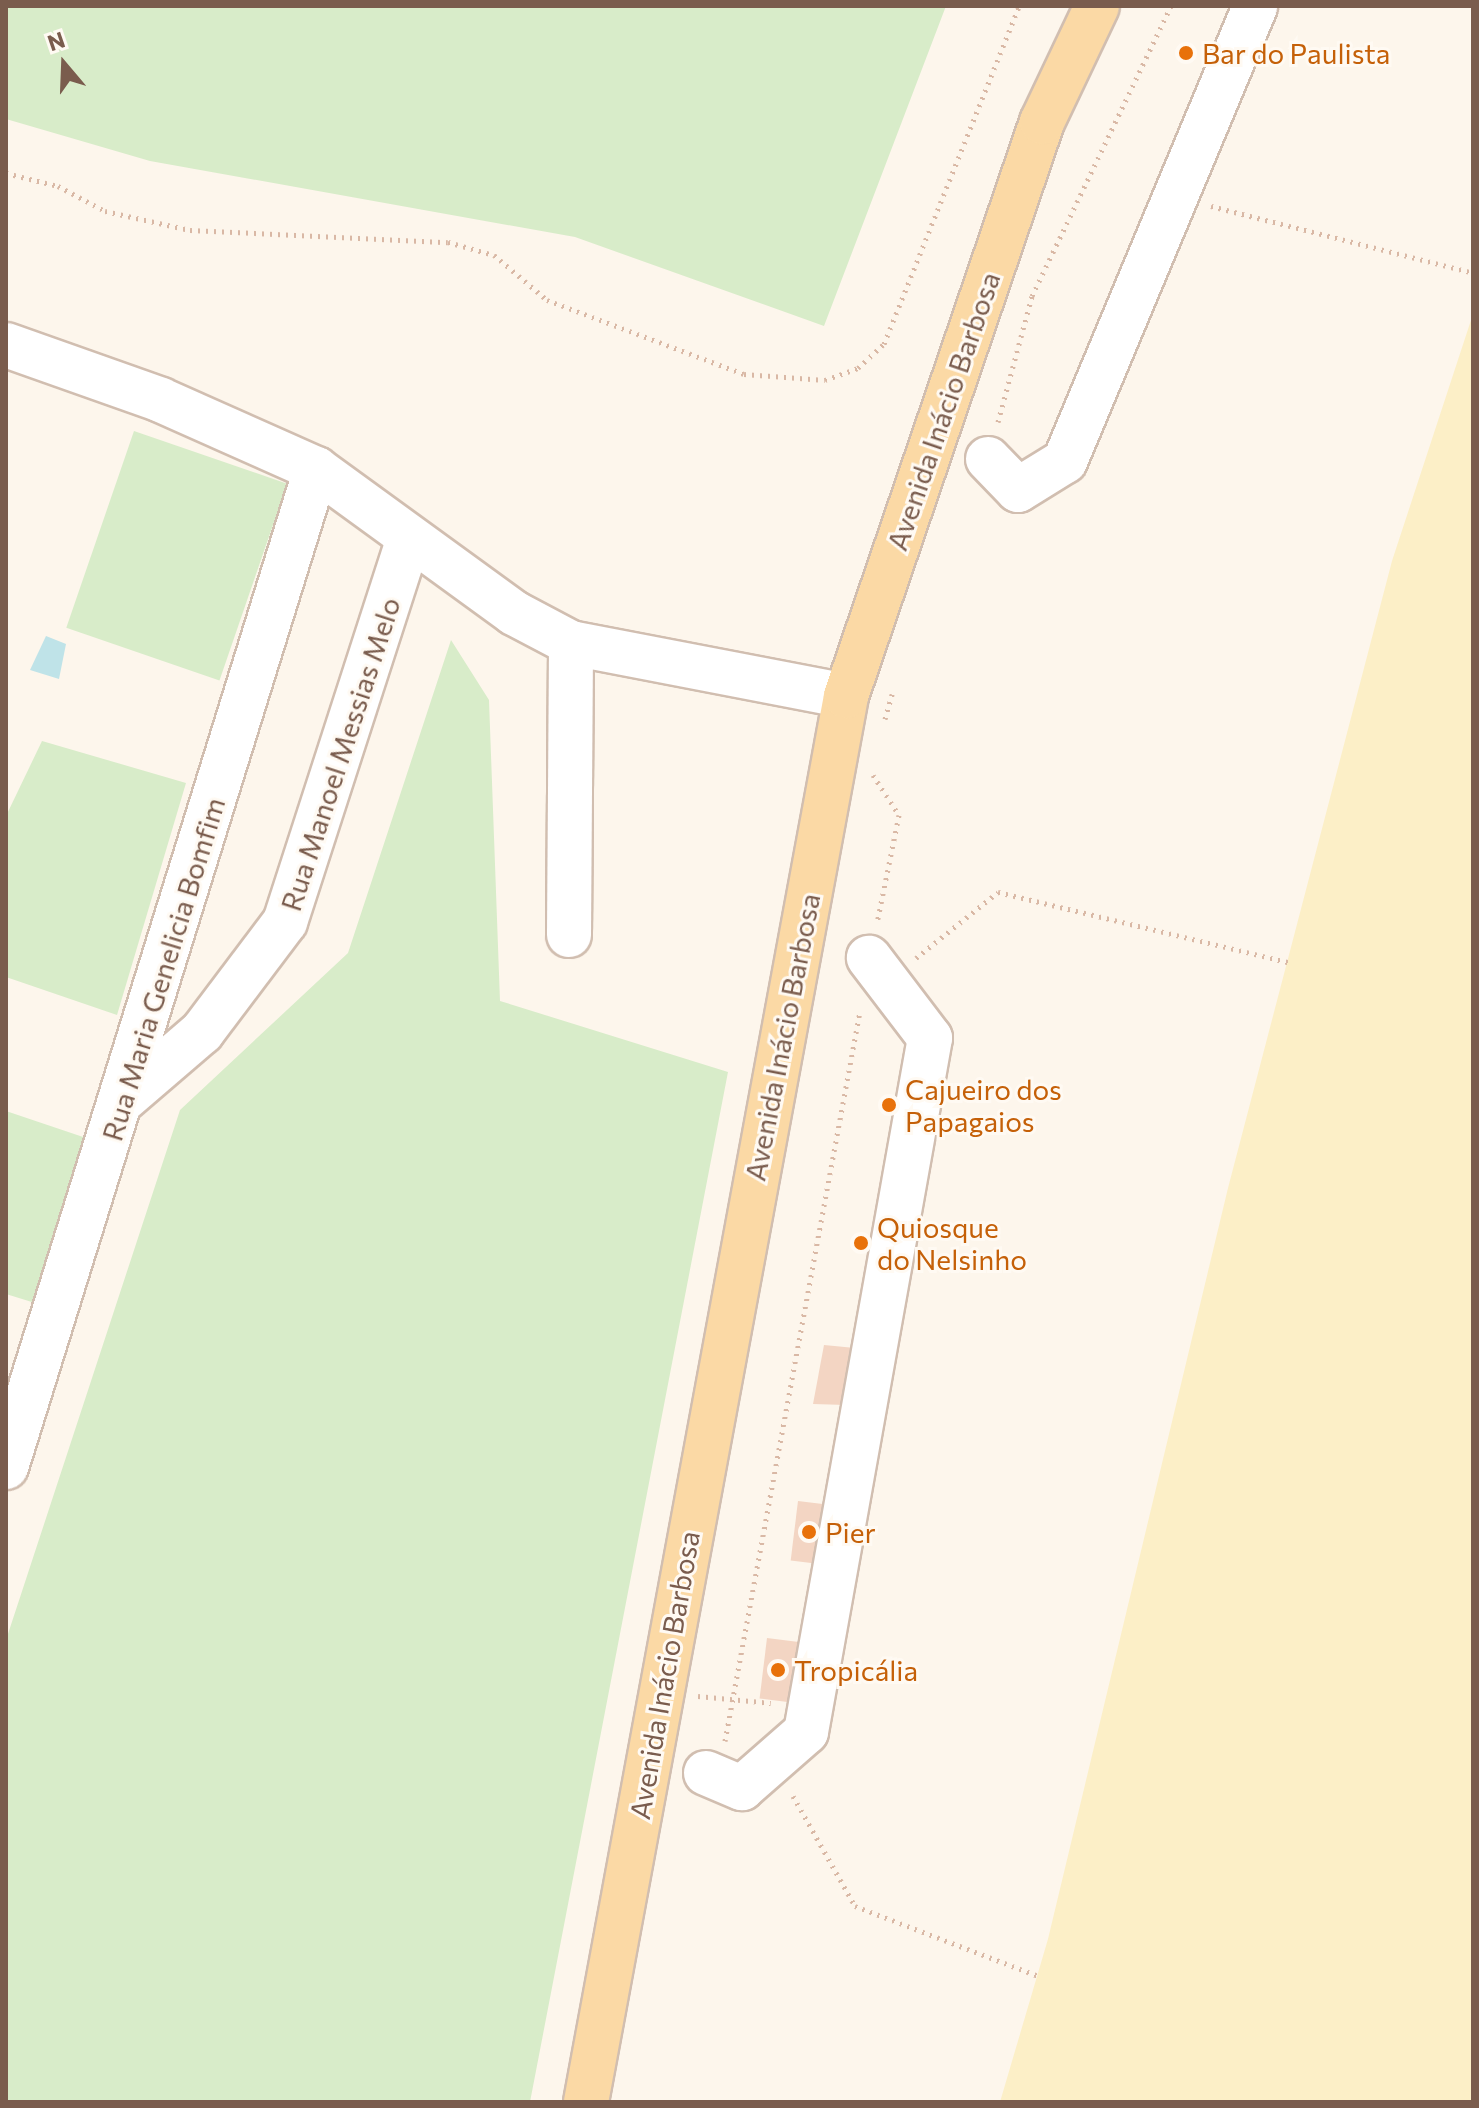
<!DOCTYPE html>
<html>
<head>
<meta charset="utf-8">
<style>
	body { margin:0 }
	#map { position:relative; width:1479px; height:2108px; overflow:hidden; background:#fdf6ec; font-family:Commissioner,sans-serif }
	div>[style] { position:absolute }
	.green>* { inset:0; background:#d8ecc9; transform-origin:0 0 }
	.sand>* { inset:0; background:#fcefc7 }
	.water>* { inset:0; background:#bfe3e8 }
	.building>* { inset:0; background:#f3d5c3; transform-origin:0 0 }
	.path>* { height:5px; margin-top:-2.5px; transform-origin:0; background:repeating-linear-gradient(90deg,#d9b8a5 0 2px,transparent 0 8px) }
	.roads { filter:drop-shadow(2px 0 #d1beb0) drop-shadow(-2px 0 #d1beb0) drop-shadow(0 2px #d1beb0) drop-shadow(0 -2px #d1beb0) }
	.minor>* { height:44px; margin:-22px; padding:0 22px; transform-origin:22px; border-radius:22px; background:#fff }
	.major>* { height:44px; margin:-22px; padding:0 22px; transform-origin:22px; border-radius:22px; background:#fbd9a5 }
	.dots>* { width:22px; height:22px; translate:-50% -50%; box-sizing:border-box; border:4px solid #fffaf3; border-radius:50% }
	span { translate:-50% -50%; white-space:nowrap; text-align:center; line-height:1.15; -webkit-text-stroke:6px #fffaf3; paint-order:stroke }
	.food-label { font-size:28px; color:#c56008 }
	.left { translate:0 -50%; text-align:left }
	.street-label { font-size:28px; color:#7a5c4d }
	.frame { position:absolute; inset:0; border:8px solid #7a5c4d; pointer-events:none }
	.north { position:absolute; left:24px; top:24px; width:80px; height:80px; -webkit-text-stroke:6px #fffaf3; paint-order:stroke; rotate:341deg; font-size:22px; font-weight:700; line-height:32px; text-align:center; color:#7a5c4d }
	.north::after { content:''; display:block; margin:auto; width:28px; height:36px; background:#7a5c4d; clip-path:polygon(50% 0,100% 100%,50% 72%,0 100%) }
</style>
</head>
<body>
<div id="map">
	<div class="green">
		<div style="clip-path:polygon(6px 6px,946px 6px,824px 326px,575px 237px,150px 161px,6px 119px)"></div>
		<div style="left:134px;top:431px;width:162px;height:208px;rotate:19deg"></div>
		<div style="clip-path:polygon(451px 640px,489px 700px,500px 1001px,728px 1072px,530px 2102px,6px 2102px,6px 1640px,180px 1110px,348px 953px)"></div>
		<div style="clip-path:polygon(42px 741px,186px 783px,117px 1015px,6px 977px,6px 816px)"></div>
		<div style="clip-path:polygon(6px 1111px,92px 1140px,35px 1303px,6px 1294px)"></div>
	</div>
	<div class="sand">
		<div style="clip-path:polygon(1473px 314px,1473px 2102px,1000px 2102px,1048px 1939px,1228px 1188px,1392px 561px)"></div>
	</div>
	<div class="water">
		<div style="clip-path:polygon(46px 636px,66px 644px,59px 679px,30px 670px)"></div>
	</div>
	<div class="building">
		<div style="clip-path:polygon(824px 1345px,855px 1348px,846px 1405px,813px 1404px)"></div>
		<div style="left:798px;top:1501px;width:31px;height:60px;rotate:7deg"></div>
		<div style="left:767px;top:1638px;width:32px;height:61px;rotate:7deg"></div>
	</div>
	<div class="path">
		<div style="left:6px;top:173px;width:54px;rotate:14deg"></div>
		<div style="left:58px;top:186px;width:53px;rotate:28deg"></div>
		<div style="left:105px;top:211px;width:87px;rotate:12.6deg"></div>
		<div style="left:190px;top:230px;width:258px;rotate:2.7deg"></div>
		<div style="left:448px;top:242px;width:48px;rotate:15.8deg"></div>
		<div style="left:494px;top:255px;width:70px;rotate:40.3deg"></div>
		<div style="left:547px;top:300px;width:210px;rotate:20.6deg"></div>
		<div style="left:744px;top:374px;width:81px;rotate:4.2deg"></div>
		<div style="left:825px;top:380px;width:35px;rotate:-20deg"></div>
		<div style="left:858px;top:368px;width:35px;rotate:-43deg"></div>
		<div style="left:884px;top:344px;width:364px;rotate:-68.2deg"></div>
		<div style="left:1211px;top:206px;width:270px;rotate:14.3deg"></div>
		<div style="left:998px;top:422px;width:131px;rotate:-74.9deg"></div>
		<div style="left:1032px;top:296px;width:322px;rotate:-64.4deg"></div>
		<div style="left:885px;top:719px;width:26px;rotate:-74deg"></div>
		<div style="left:873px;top:775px;width:48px;rotate:57deg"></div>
		<div style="left:899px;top:815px;width:110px;rotate:101.5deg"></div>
		<div style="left:916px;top:958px;width:105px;rotate:-38.8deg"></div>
		<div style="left:998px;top:892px;width:301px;rotate:13.6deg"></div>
		<div style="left:698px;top:1696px;width:73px;rotate:5.5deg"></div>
		<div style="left:725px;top:1741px;width:742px;rotate:-79.52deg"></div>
		<div style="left:793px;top:1796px;width:126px;rotate:60.6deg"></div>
		<div style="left:855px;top:1906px;width:196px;rotate:20.9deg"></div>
	</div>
	<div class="roads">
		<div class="minor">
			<div style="left:6px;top:345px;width:164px;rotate:19.5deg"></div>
			<div style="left:161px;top:400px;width:170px;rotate:24deg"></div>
			<div style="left:316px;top:469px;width:245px;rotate:36deg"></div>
			<div style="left:514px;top:613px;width:64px;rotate:27.8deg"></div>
			<div style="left:571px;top:643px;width:280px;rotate:10.9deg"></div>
			<div style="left:988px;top:459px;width:43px;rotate:45.9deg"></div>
			<div style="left:1018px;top:490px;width:55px;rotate:-31.7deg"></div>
			<div style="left:1065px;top:461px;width:493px;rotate:-67.3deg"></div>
			<div style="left:569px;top:935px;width:292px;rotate:-89.6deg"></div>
			<div style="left:124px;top:1099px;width:103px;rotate:-40.7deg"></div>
			<div style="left:202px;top:1032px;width:138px;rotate:-53deg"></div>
			<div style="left:285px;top:922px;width:403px;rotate:-72.1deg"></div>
			<div style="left:6px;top:1467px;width:1045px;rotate:-72.74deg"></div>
			<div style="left:706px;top:1773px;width:39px;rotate:23deg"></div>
			<div style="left:742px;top:1788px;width:85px;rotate:-41.2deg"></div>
			<div style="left:806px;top:1732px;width:705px;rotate:-79.87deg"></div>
			<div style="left:930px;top:1038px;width:101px;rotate:-127.3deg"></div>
		</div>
		<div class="major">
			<div style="left:586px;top:2102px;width:1430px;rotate:-79.52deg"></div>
			<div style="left:846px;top:696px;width:607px;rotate:-71.15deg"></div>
			<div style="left:1042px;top:122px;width:128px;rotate:-64.6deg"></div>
		</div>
	</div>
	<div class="dots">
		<div style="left:1186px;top:53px;background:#e8710a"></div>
		<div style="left:889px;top:1105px;background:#e8710a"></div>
		<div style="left:861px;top:1243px;background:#e8710a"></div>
		<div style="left:809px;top:1532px;background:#e8710a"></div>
		<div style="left:778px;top:1670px;background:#e8710a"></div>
	</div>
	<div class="food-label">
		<span class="left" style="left:1202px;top:53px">Bar do Paulista</span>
		<span class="left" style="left:905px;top:1105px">Cajueiro dos<br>Papagaios</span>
		<span class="left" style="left:877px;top:1243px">Quiosque<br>do Nelsinho</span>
		<span class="left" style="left:825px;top:1532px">Pier</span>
		<span class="left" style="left:794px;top:1670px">Tropicália</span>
	</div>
	<div class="street-label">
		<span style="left:943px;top:411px;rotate:-71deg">Avenida Inácio Barbosa</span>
		<span style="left:340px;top:754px;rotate:-72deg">Rua Manoel Messias Melo</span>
		<span style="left:163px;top:969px;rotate:-73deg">Rua Maria Genelicia Bomfim</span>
		<span style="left:782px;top:1037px;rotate:-79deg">Avenida Inácio Barbosa</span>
		<span style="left:664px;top:1675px;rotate:-80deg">Avenida Inácio Barbosa</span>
	</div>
	<div class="frame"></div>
	<div class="north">N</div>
</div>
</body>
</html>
